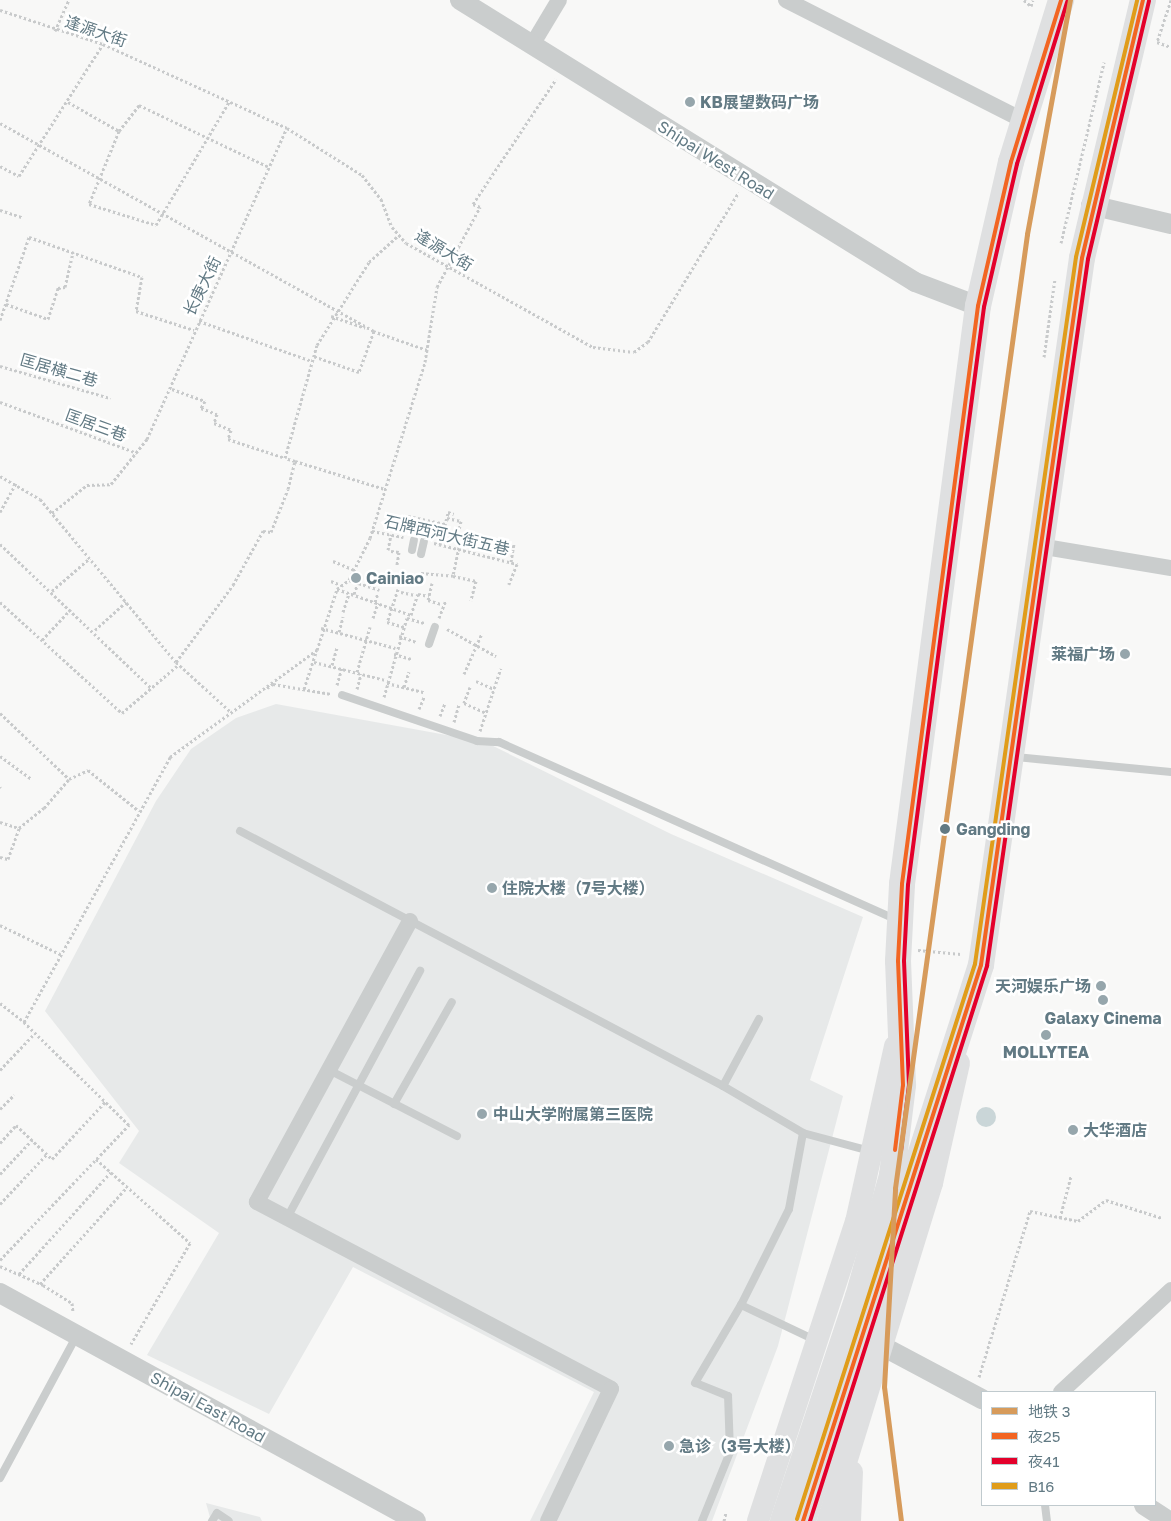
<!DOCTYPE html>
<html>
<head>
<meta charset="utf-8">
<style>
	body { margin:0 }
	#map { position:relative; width:1171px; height:1521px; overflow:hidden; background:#f8f8f7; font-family:"Golos Text","Noto Sans SC",sans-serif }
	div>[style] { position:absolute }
	.built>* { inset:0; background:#e7e9e9 }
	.water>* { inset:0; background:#cad6d8 }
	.round { border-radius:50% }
	.path>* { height:3px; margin-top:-1.5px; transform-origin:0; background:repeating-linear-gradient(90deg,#c8cacb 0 2.5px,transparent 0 5px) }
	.service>* { height:8px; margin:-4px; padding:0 4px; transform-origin:4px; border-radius:4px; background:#cacdcd }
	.minor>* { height:16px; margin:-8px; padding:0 8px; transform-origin:8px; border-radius:8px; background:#cacdcd }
	.tertiary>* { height:20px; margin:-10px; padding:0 10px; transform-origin:10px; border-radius:10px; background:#cacdcd }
	.secondary>* { height:22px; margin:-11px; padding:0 11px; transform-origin:11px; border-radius:11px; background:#dfe0e1 }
	.trunk>* { height:26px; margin:-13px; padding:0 13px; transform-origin:13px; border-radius:13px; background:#dfe0e1 }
	.bus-1>* { height:4px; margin:-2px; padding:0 2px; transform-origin:2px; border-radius:2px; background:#f26522 }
	.bus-2>* { height:4px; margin:-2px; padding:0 2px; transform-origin:2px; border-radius:2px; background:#e4002b }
	.bus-3>* { height:4px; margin:-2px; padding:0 2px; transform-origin:2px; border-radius:2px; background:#e09c1a }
	.metro-1>* { height:5px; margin:-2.5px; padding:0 2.5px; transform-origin:2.5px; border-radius:2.5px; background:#d79b5b }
	.dots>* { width:14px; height:14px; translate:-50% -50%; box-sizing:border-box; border:2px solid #fff; border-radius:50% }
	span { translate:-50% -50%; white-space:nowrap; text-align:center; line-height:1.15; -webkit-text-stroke:5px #fff; paint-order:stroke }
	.street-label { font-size:16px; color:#627a84 }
	.poi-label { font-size:16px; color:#627a84; font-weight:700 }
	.left { translate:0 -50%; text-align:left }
	.right { translate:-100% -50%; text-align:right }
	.stop-label { font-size:16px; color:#627a84; font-weight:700 }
	.legend { position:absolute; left:981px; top:1391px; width:175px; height:115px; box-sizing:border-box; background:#fff; border:1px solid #c0cace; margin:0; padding:6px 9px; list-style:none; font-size:15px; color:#627a84 }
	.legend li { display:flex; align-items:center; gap:10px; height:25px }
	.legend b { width:25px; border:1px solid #c0cace }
</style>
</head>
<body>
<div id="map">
	<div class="built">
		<div style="clip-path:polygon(276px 704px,485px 742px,671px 834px,863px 917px,810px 1080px,843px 1096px,778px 1346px,712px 1521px,530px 1521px,594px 1392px,353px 1267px,269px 1414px,147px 1355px,219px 1233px,119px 1163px,139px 1131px,45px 1011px,156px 801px,191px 749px,236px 718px)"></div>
		<div style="clip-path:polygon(206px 1503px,260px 1517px,262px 1521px,211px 1521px)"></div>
	</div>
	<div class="water">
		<div class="round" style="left:976px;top:1107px;width:20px;height:20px"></div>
	</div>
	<div class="path">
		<div style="left:1024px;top:0;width:9px;rotate:41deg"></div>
		<div style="left:1031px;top:6px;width:6px;rotate:-72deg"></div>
		<div style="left:1171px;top:0;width:44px;rotate:108.4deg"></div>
		<div style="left:1157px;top:42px;width:15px;rotate:20deg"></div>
		<div style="left:0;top:10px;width:108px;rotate:18.3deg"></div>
		<div style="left:103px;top:44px;width:202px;rotate:24.5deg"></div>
		<div style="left:287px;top:128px;width:89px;rotate:32.1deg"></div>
		<div style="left:362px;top:175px;width:31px;rotate:52deg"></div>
		<div style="left:381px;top:199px;width:30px;rotate:69deg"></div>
		<div style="left:392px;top:227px;width:21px;rotate:49deg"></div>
		<div style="left:406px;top:243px;width:214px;rotate:29.1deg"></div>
		<div style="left:593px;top:347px;width:41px;rotate:7deg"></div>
		<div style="left:634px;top:352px;width:17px;rotate:-36deg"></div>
		<div style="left:648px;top:342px;width:175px;rotate:-58.8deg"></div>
		<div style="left:55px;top:31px;width:34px;rotate:-66deg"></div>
		<div style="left:68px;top:102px;width:59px;rotate:29.6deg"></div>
		<div style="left:119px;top:131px;width:33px;rotate:-52deg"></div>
		<div style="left:139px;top:105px;width:144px;rotate:25.5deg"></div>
		<div style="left:0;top:123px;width:428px;rotate:29.1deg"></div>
		<div style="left:374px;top:331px;width:44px;rotate:110.1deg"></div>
		<div style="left:359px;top:372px;width:49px;rotate:-160.8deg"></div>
		<div style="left:119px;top:131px;width:79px;rotate:112.3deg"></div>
		<div style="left:89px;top:204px;width:70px;rotate:17.4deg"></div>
		<div style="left:156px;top:225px;width:143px;rotate:-59.3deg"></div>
		<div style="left:0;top:166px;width:21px;rotate:28deg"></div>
		<div style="left:19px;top:176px;width:156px;rotate:-57.5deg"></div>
		<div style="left:0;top:210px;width:23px;rotate:18deg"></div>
		<div style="left:1061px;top:243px;width:186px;rotate:-76.6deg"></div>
		<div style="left:6px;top:304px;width:45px;rotate:19.7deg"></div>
		<div style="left:48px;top:319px;width:33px;rotate:-72deg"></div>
		<div style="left:58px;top:288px;width:7px;rotate:-8deg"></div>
		<div style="left:65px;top:287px;width:36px;rotate:-77deg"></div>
		<div style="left:331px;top:316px;width:36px;rotate:19deg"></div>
		<div style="left:0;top:320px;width:88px;rotate:-70.7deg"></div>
		<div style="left:29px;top:237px;width:120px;rotate:19.5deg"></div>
		<div style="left:142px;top:277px;width:35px;rotate:100deg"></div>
		<div style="left:136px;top:311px;width:61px;rotate:18.1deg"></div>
		<div style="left:199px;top:321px;width:120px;rotate:19.5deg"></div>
		<div style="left:373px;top:331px;width:57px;rotate:19.4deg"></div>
		<div style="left:1044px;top:357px;width:79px;rotate:-82deg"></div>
		<div style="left:0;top:366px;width:115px;rotate:16.2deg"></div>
		<div style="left:172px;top:389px;width:35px;rotate:20deg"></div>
		<div style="left:205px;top:401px;width:8px;rotate:120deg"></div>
		<div style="left:201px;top:408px;width:17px;rotate:21deg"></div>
		<div style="left:217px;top:414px;width:9px;rotate:108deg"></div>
		<div style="left:214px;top:423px;width:18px;rotate:22deg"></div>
		<div style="left:231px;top:430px;width:9px;rotate:108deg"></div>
		<div style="left:228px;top:439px;width:60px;rotate:18.4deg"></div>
		<div style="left:0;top:402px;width:146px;rotate:20.4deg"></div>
		<div style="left:295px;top:461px;width:94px;rotate:17.3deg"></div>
		<div style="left:0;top:476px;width:46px;rotate:29.9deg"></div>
		<div style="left:40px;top:499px;width:212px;rotate:50.2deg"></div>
		<div style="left:176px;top:662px;width:74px;rotate:42.3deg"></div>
		<div style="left:0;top:512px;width:33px;rotate:-61deg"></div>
		<div style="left:52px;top:513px;width:45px;rotate:-38.7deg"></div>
		<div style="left:87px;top:485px;width:24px;rotate:-2deg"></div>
		<div style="left:111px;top:484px;width:58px;rotate:-51.3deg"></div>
		<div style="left:147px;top:439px;width:341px;rotate:-65.8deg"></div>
		<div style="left:447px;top:518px;width:14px;rotate:12deg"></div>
		<div style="left:461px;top:521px;width:9px;rotate:103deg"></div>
		<div style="left:372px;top:531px;width:32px;rotate:11deg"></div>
		<div style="left:405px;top:532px;width:16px;rotate:-79deg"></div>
		<div style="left:408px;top:516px;width:38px;rotate:12deg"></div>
		<div style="left:436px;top:536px;width:14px;rotate:-78deg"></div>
		<div style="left:434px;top:543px;width:86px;rotate:14.2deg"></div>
		<div style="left:517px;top:564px;width:22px;rotate:112deg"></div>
		<div style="left:0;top:544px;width:209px;rotate:43.6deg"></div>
		<div style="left:440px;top:545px;width:34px;rotate:-76deg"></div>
		<div style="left:448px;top:512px;width:6px;rotate:18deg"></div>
		<div style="left:459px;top:547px;width:30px;rotate:102deg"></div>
		<div style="left:453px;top:576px;width:24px;rotate:12deg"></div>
		<div style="left:476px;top:581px;width:20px;rotate:105deg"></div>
		<div style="left:388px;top:550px;width:16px;rotate:-79deg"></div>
		<div style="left:391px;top:551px;width:8px;rotate:7deg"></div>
		<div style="left:399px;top:552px;width:13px;rotate:99deg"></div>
		<div style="left:333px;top:561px;width:23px;rotate:23deg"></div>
		<div style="left:511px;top:562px;width:18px;rotate:-81deg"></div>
		<div style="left:421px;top:573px;width:32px;rotate:5deg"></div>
		<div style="left:349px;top:580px;width:32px;rotate:18deg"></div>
		<div style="left:331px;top:581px;width:11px;rotate:22deg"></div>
		<div style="left:432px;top:583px;width:17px;rotate:103deg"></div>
		<div style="left:428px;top:600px;width:14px;rotate:17deg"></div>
		<div style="left:337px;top:589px;width:78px;rotate:19.4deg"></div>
		<div style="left:411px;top:615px;width:22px;rotate:-72deg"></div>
		<div style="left:418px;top:594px;width:11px;rotate:10deg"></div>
		<div style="left:398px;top:589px;width:35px;rotate:108deg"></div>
		<div style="left:387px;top:622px;width:18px;rotate:16deg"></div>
		<div style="left:52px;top:591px;width:50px;rotate:-41deg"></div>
		<div style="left:401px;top:592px;width:14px;rotate:12deg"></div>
		<div style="left:354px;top:594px;width:12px;rotate:-70deg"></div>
		<div style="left:0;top:602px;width:165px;rotate:42.3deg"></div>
		<div style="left:122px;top:713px;width:74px;rotate:-40.6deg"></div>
		<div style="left:375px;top:602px;width:9px;rotate:-72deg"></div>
		<div style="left:343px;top:612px;width:20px;rotate:-72deg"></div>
		<div style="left:373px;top:618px;width:16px;rotate:-72deg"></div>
		<div style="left:439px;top:618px;width:19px;rotate:-69deg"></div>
		<div style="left:321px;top:628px;width:77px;rotate:15.1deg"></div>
		<div style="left:447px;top:629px;width:56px;rotate:28.9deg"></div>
		<div style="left:95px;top:630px;width:42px;rotate:-42.1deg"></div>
		<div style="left:339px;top:632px;width:16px;rotate:-75deg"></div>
		<div style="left:399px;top:636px;width:18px;rotate:19deg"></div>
		<div style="left:42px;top:640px;width:42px;rotate:-46.9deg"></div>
		<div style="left:394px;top:654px;width:18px;rotate:16deg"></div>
		<div style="left:176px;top:662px;width:96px;rotate:-53.5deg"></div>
		<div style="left:233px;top:585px;width:62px;rotate:-60.9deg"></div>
		<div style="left:263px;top:531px;width:8px;rotate:7deg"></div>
		<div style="left:271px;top:532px;width:46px;rotate:-68.4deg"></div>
		<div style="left:288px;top:489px;width:29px;rotate:-76deg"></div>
		<div style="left:295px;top:461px;width:10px;rotate:-163deg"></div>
		<div style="left:285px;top:458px;width:117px;rotate:-74.2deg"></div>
		<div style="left:317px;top:345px;width:98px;rotate:-57.9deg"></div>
		<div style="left:369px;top:262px;width:40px;rotate:-42deg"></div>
		<div style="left:314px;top:662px;width:73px;rotate:14.2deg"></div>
		<div style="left:332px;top:665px;width:19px;rotate:-74deg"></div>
		<div style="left:357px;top:672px;width:47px;rotate:-73.9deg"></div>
		<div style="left:464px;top:674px;width:45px;rotate:-66.3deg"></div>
		<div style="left:476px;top:681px;width:20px;rotate:24deg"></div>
		<div style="left:387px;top:683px;width:38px;rotate:14deg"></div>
		<div style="left:337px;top:685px;width:18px;rotate:-74deg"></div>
		<div style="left:404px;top:687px;width:16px;rotate:-72deg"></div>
		<div style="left:470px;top:687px;width:17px;rotate:111deg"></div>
		<div style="left:464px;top:703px;width:24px;rotate:24deg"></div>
		<div style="left:267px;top:688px;width:7px;rotate:-34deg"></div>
		<div style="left:273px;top:684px;width:59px;rotate:9.8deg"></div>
		<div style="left:304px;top:689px;width:40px;rotate:-72deg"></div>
		<div style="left:357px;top:689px;width:16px;rotate:-75deg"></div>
		<div style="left:384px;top:697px;width:82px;rotate:-73.8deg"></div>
		<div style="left:407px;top:618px;width:18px;rotate:16deg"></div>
		<div style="left:419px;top:709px;width:13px;rotate:-67deg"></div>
		<div style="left:0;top:713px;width:95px;rotate:43.7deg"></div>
		<div style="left:69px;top:779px;width:21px;rotate:-25deg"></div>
		<div style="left:88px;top:770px;width:65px;rotate:38.8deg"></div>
		<div style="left:440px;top:716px;width:14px;rotate:-69deg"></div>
		<div style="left:454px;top:722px;width:18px;rotate:-74deg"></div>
		<div style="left:480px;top:731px;width:66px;rotate:-71.6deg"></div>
		<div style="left:0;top:756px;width:39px;rotate:36deg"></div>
		<div style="left:0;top:787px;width:1px;rotate:45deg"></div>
		<div style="left:0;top:822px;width:20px;rotate:18deg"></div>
		<div style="left:0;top:857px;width:8px;rotate:14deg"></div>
		<div style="left:8px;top:859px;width:33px;rotate:-70deg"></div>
		<div style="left:19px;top:828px;width:32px;rotate:-39deg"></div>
		<div style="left:44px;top:808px;width:38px;rotate:-49deg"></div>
		<div style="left:0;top:925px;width:67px;rotate:25.8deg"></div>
		<div style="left:918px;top:950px;width:43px;rotate:5.3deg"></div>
		<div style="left:0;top:1003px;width:31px;rotate:38deg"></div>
		<div style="left:0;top:1070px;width:51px;rotate:-46.6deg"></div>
		<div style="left:0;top:1109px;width:20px;rotate:-45deg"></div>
		<div style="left:0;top:1143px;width:24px;rotate:-48deg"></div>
		<div style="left:16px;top:1125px;width:50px;rotate:43.4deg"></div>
		<div style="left:52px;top:1159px;width:78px;rotate:-47.1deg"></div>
		<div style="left:96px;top:1159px;width:126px;rotate:41.8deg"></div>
		<div style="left:190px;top:1243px;width:117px;rotate:120.3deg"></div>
		<div style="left:0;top:1174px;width:47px;rotate:-46.7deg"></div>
		<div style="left:0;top:1204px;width:69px;rotate:-46.8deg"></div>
		<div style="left:1060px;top:1218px;width:43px;rotate:-75.3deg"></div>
		<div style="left:0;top:1260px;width:187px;rotate:-46.3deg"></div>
		<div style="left:129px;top:1125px;width:147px;rotate:-135.6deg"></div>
		<div style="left:24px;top:1022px;width:303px;rotate:-61.1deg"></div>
		<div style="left:170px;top:757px;width:182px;rotate:-36.1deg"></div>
		<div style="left:317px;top:650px;width:64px;rotate:-71.8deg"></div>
		<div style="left:337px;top:589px;width:15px;rotate:-37deg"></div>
		<div style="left:349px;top:580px;width:47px;rotate:-63.4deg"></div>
		<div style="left:370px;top:538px;width:184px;rotate:-72.6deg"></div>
		<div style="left:425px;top:362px;width:76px;rotate:-80.9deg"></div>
		<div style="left:437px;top:287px;width:91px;rotate:-61.7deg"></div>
		<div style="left:480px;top:207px;width:8px;rotate:-157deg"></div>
		<div style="left:473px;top:204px;width:150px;rotate:-56.4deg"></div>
		<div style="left:0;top:1266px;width:47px;rotate:23.8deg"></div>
		<div style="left:43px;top:1285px;width:34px;rotate:32deg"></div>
		<div style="left:72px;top:1303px;width:9px;rotate:84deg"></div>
		<div style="left:19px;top:1274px;width:137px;rotate:-48deg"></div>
		<div style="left:40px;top:1284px;width:130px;rotate:-48.1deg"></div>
		<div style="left:979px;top:1377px;width:174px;rotate:-72.9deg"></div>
		<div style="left:1030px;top:1211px;width:49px;rotate:11.8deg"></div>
		<div style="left:1078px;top:1221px;width:35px;rotate:-37deg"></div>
		<div style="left:1106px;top:1200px;width:59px;rotate:17.8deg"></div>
		<div style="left:724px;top:1521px;width:9px;rotate:-77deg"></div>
	</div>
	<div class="service">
		<div style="left:412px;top:550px;width:10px;rotate:-79deg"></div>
		<div style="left:421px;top:554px;width:13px;rotate:-77deg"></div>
		<div style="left:429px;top:644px;width:18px;rotate:-71deg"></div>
		<div style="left:342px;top:695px;width:143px;rotate:18.8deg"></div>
		<div style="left:477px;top:741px;width:22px;rotate:3deg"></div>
		<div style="left:499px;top:742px;width:434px;rotate:24.1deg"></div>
		<div style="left:1015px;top:757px;width:157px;rotate:5.5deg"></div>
		<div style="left:240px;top:831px;width:546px;rotate:27.83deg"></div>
		<div style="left:723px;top:1086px;width:93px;rotate:30.4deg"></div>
		<div style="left:803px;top:1133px;width:69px;rotate:15deg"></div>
		<div style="left:329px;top:1070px;width:144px;rotate:27.3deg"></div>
		<div style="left:723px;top:1086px;width:76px;rotate:-61.8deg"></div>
		<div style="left:394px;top:1104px;width:117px;rotate:-60.4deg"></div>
		<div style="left:287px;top:1218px;width:281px;rotate:-61.7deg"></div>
		<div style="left:741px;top:1305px;width:107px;rotate:-63.4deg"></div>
		<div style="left:789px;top:1209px;width:77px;rotate:-79.6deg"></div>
		<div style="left:0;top:1478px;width:160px;rotate:-61.7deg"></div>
		<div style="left:1045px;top:1505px;width:16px;rotate:83deg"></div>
		<div style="left:212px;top:1521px;width:9px;rotate:-58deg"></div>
		<div style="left:217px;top:1513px;width:14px;rotate:34deg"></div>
		<div style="left:702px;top:1521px;width:74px;rotate:-67.9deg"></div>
		<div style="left:730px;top:1452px;width:56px;rotate:-92deg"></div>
		<div style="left:728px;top:1396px;width:35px;rotate:-158deg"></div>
		<div style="left:695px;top:1383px;width:91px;rotate:-59.5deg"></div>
		<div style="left:741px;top:1305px;width:82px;rotate:25.3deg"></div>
	</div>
	<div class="minor">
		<div style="left:786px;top:0;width:266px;rotate:26.9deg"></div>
		<div style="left:532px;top:45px;width:52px;rotate:-59deg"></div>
		<div style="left:1039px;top:546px;width:134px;rotate:9.5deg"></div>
		<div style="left:410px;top:921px;width:320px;rotate:118.6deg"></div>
		<div style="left:257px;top:1202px;width:400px;rotate:27.8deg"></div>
		<div style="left:611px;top:1389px;width:146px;rotate:115.5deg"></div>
		<div style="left:1061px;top:1392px;width:150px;rotate:-42.8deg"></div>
	</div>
	<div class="tertiary">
		<div style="left:460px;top:0;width:535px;rotate:31.79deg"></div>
		<div style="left:915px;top:282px;width:67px;rotate:20.9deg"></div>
		<div style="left:1091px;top:205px;width:82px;rotate:13.4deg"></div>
		<div style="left:0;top:1293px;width:474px;rotate:28.7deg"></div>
		<div style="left:884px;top:1347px;width:111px;rotate:28deg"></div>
		<div style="left:1144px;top:1505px;width:30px;rotate:33deg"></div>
	</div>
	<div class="secondary">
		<div style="left:758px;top:1521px;width:315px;rotate:-71.9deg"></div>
		<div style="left:856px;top:1222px;width:180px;rotate:-77.5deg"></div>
		<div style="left:828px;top:1521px;width:354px;rotate:-72.9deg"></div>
		<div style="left:932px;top:1183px;width:123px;rotate:-77.3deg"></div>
		<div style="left:850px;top:1521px;width:49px;rotate:-87.7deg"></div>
	</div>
	<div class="trunk">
		<div style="left:783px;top:1521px;width:236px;rotate:-71.5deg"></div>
		<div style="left:858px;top:1297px;width:127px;rotate:-74.4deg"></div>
		<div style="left:892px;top:1175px;width:91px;rotate:-83deg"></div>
		<div style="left:903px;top:1085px;width:124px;rotate:-92.3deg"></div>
		<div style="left:898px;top:961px;width:77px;rotate:-87deg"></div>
		<div style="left:902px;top:884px;width:583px;rotate:-82.51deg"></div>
		<div style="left:978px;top:306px;width:148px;rotate:-77.1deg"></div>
		<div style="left:1011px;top:162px;width:170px;rotate:-72.8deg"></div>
		<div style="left:803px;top:1521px;width:584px;rotate:-72.25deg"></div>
		<div style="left:981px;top:965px;width:714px;rotate:-81.87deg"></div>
		<div style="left:1082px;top:258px;width:265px;rotate:-76.7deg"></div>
	</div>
	<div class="bus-1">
		<div style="left:895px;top:1150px;width:65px;rotate:-83deg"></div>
		<div style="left:903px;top:1085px;width:124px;rotate:-92.3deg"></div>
		<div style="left:898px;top:961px;width:77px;rotate:-87deg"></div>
		<div style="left:902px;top:884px;width:583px;rotate:-82.51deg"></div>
		<div style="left:978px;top:306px;width:148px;rotate:-77.1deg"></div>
		<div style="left:1011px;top:162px;width:170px;rotate:-72.8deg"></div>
		<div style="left:803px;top:1521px;width:584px;rotate:-72.25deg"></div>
		<div style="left:981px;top:965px;width:714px;rotate:-81.87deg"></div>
		<div style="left:1082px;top:258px;width:265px;rotate:-76.7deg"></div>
	</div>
	<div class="bus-2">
		<div style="left:901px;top:1151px;width:66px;rotate:-83.1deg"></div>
		<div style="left:909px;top:1085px;width:124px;rotate:-92.3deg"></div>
		<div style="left:904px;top:961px;width:76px;rotate:-87deg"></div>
		<div style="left:908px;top:885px;width:583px;rotate:-82.51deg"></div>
		<div style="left:984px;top:307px;width:147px;rotate:-77deg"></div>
		<div style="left:1017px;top:164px;width:170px;rotate:-72.8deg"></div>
		<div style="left:810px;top:1521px;width:583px;rotate:-72.31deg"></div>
		<div style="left:987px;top:966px;width:714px;rotate:-81.87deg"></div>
		<div style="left:1088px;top:259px;width:265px;rotate:-76.7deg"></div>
	</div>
	<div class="bus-3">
		<div style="left:797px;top:1519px;width:583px;rotate:-72.22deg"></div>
		<div style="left:975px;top:964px;width:714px;rotate:-81.87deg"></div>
		<div style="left:1076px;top:257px;width:264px;rotate:-76.6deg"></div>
	</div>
	<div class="metro-1">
		<div style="left:901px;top:1521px;width:135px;rotate:-97.2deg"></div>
		<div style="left:884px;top:1387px;width:199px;rotate:-86.8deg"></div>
		<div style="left:895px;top:1188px;width:963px;rotate:-82.12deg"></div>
		<div style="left:1027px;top:234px;width:238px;rotate:-79.6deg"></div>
	</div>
	<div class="dots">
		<div style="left:690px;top:102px;background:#96a6ac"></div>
		<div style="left:356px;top:578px;background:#96a6ac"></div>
		<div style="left:1125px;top:654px;background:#96a6ac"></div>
		<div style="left:945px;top:829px;background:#627a84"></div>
		<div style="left:492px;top:888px;background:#96a6ac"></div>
		<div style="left:1101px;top:986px;background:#96a6ac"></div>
		<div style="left:1103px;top:1000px;background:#96a6ac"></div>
		<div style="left:1046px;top:1035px;background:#96a6ac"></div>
		<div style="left:482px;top:1114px;background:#96a6ac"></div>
		<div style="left:1073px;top:1130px;background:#96a6ac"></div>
		<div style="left:669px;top:1446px;background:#96a6ac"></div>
	</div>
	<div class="street-label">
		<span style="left:96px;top:31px;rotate:19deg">逢源大街</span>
		<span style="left:716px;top:160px;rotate:32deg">Shipai West Road</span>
		<span style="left:444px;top:250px;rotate:31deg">逢源大街</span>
		<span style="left:202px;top:286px;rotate:-64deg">长庚大街</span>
		<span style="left:59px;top:370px;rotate:16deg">匡居横二巷</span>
		<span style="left:96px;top:425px;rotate:20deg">匡居三巷</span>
		<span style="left:447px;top:535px;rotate:13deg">石牌西河大街五巷</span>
		<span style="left:208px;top:1407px;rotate:29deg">Shipai East Road</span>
	</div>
	<div class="poi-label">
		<span class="left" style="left:700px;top:102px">KB展望数码广场</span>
		<span class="left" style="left:366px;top:578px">Cainiao</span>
		<span class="right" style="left:1115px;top:654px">莱福广场</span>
		<span class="left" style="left:502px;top:888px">住院大楼（7号大楼）</span>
		<span class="right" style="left:1091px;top:986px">天河娱乐广场</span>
		<span style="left:1103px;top:1018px">Galaxy Cinema</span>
		<span style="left:1046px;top:1052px">MOLLYTEA</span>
		<span class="left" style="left:493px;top:1114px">中山大学附属第三医院</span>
		<span class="left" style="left:1083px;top:1130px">大华酒店</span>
		<span class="left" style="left:679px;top:1446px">急诊（3号大楼）</span>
	</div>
	<div class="stop-label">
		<span class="left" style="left:956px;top:829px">Gangding</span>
	</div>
	<ul class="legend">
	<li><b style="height:6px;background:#d79b5b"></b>地铁 3</li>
	<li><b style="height:6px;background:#f26522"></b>夜25</li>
	<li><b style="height:6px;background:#e4002b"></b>夜41</li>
	<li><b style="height:6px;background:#e09c1a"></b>B16</li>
	</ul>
</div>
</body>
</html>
